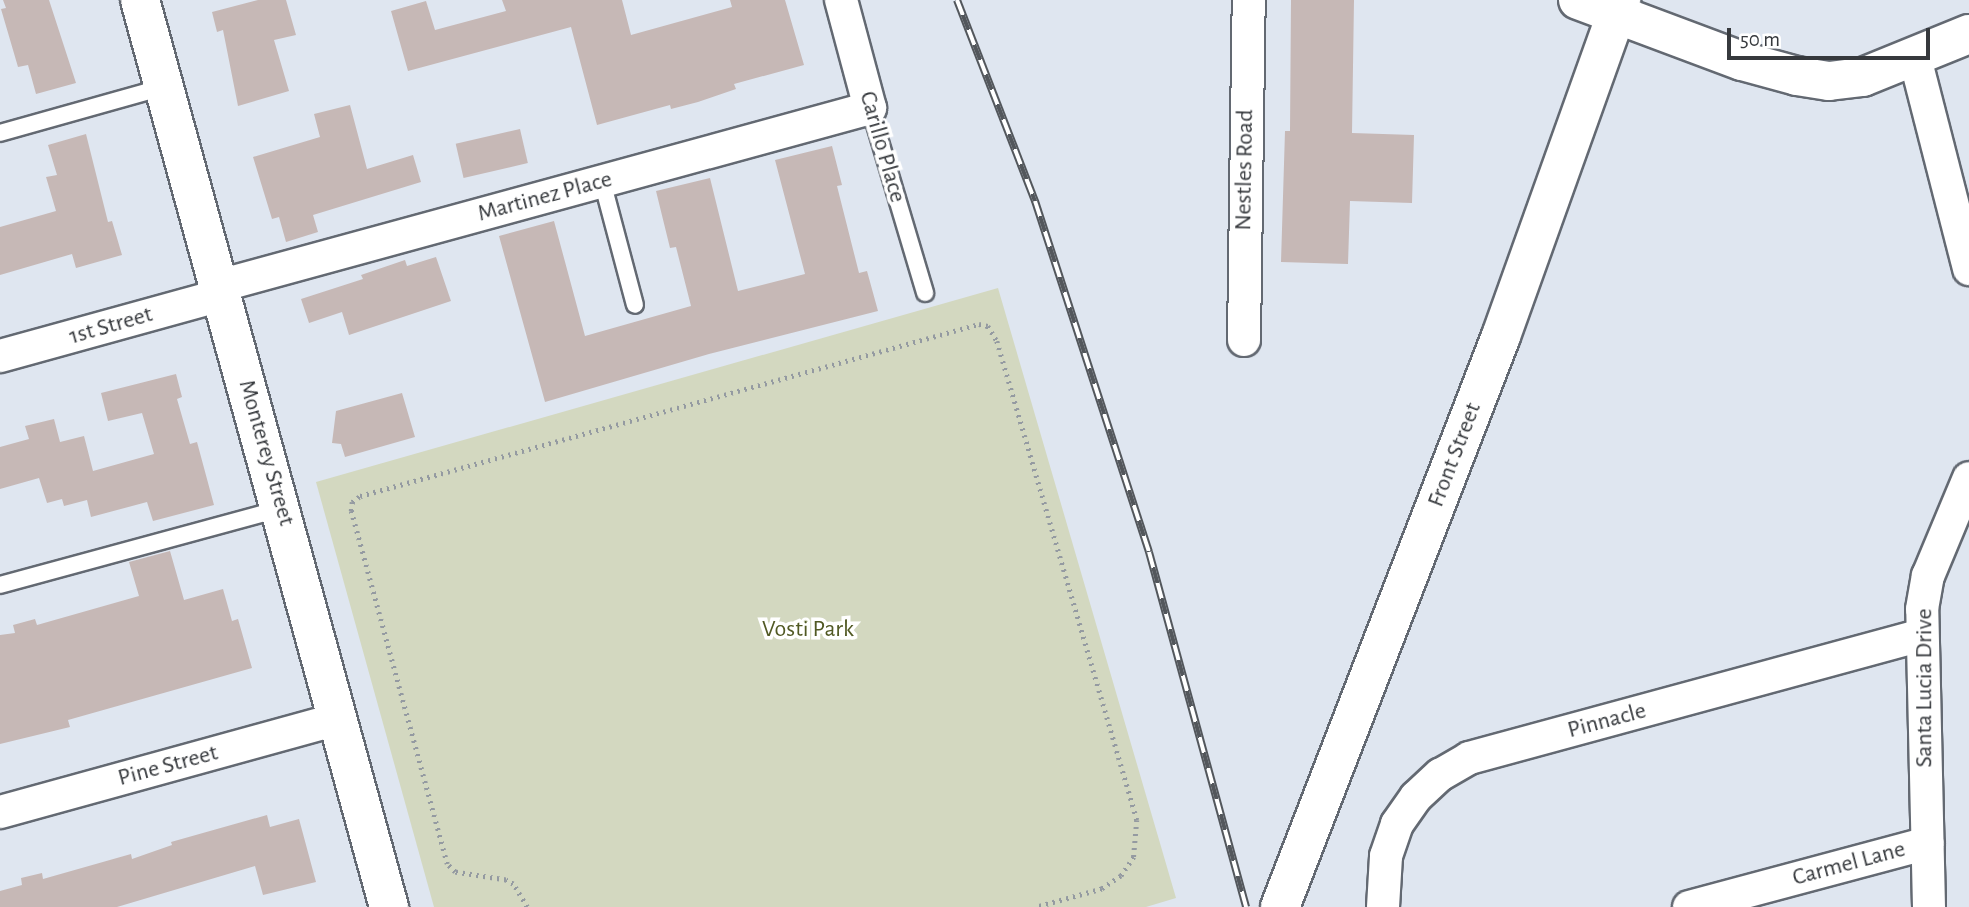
<!DOCTYPE html>
<html>
<head>
<meta charset="utf-8">
<style>
	body { margin:0 }
	#map { position:relative; width:1969px; height:907px; overflow:hidden; background:#dfe6f0; font-family:"Alegreya Sans",sans-serif }
	div>[style] { position:absolute }
	.green>* { inset:0; background:#d3d8c0 }
	.building>* { inset:0; background:#c6b8b6; transform-origin:0 0 }
	.path>* { height:4.5px; margin-top:-2.25px; transform-origin:0; background:repeating-linear-gradient(90deg,#949aa1 0 2px,transparent 0 7px) }
	.roads { filter:drop-shadow(2px 0 #636972) drop-shadow(-2px 0 #636972) drop-shadow(0 2px #636972) drop-shadow(0 -2px #636972) }
	.service>* { height:16px; margin:-8px; padding:0 8px; transform-origin:8px; border-radius:8px; background:#fff }
	.minor>* { height:32px; margin:-16px; padding:0 16px; transform-origin:16px; border-radius:16px; background:#fff }
	.tertiary>* { height:38px; margin:-19px; padding:0 19px; transform-origin:19px; border-radius:19px; background:#fff }
	.secondary>* { height:38px; margin:-19px; padding:0 19px; transform-origin:19px; border-radius:19px; background:#fff }
	.rail>* { height:8px; margin-top:-4px; transform-origin:0; background:repeating-linear-gradient(90deg,#fff 0 16px,#53575c 0 32px); box-sizing:border-box; border-block:2px solid #53575c }
	span { translate:-50% -50%; white-space:nowrap; text-align:center; line-height:1.15; -webkit-text-stroke:7px #fff; paint-order:stroke }
	.street-label { font-size:24px; color:#36393d }
	.park-label { font-size:24px; color:#515924 }
	.scale { position:absolute; left:1727px; top:28px; width:203px; height:32px; box-sizing:border-box; border:4px solid #36393d; border-top:0; padding-left:9px; font-size:21px; line-height:24px; white-space:nowrap; color:#36393d; -webkit-text-stroke:5px #fff; paint-order:stroke }
</style>
</head>
<body>
<div id="map">
	<div class="green">
		<div style="clip-path:polygon(998px 288px,1176px 898px,1146px 907px,434px 907px,316px 482px)"></div>
	</div>
	<div class="building">
		<div style="clip-path:polygon(3px 0,49px 0,76px 83px,36px 94px,28px 65px,18px 67px,1px 9px,6px 8px)"></div>
		<div style="clip-path:polygon(258px 0,286px 0,296px 35px,274px 40px,289px 91px,238px 106px,223px 30px,217px 32px,212px 12px)"></div>
		<div style="clip-path:polygon(502px 0,622px 0,631px 35px,732px 7px,730px 0,785px 0,804px 65px,734px 84px,736px 89px,698px 102px,671px 109px,670px 105px,597px 125px,571px 27px,408px 71px,391px 11px,426px 1px,435px 30px,506px 11px)"></div>
		<div style="clip-path:polygon(1291px 0,1354px 0,1352px 133px,1414px 135px,1412px 203px,1350px 201px,1348px 264px,1281px 262px,1285px 131px,1290px 131px)"></div>
		<div style="clip-path:polygon(350px 105px,367px 169px,413px 155px,421px 182px,313px 215px,318px 232px,286px 242px,279px 217px,272px 219px,253px 157px,320px 137px,314px 114px)"></div>
		<div style="left:520px;top:129px;width:35px;height:66px;rotate:77deg"></div>
		<div style="clip-path:polygon(86px 134px,108px 222px,112px 221px,122px 255px,76px 268px,72px 254px,0 275px,0 227px,56px 211px,46px 177px,57px 175px,48px 145px)"></div>
		<div style="clip-path:polygon(832px 146px,842px 185px,837px 186px,859px 273px,867px 271px,878px 311px,709px 354px,545px 402px,499px 236px,554px 221px,585px 336px,691px 306px,676px 247px,670px 248px,656px 191px,710px 178px,738px 291px,805px 274px,775px 160px)"></div>
		<div style="clip-path:polygon(436px 257px,451px 301px,349px 335px,342px 312px,309px 323px,301px 299px,363px 279px,361px 275px,405px 260px,407px 266px)"></div>
		<div style="clip-path:polygon(176px 374px,182px 397px,177px 399px,190px 444px,197px 442px,214px 505px,153px 521px,147px 502px,91px 517px,87px 500px,64px 506px,62px 499px,47px 503px,39px 478px,0 489px,0 447px,29px 439px,25px 426px,54px 419px,60px 442px,84px 436px,93px 471px,154px 454px,142px 413px,108px 421px,101px 393px)"></div>
		<div style="clip-path:polygon(402px 393px,415px 437px,345px 457px,341px 444px,332px 443px,336px 411px)"></div>
		<div style="clip-path:polygon(170px 551px,184px 600px,223px 589px,232px 621px,238px 619px,252px 668px,68px 720px,70px 727px,0 744px,0 635px,15px 633px,13px 625px,35px 619px,37px 625px,139px 596px,129px 562px)"></div>
		<div style="clip-path:polygon(267px 815px,270px 827px,299px 819px,316px 882px,263px 895px,255px 866px,117px 907px,0 907px,0 891px,22px 885px,21px 878px,42px 873px,43px 879px,131px 854px,132px 859px,172px 845px,171px 842px)"></div>
	</div>
	<div class="path">
		<div style="left:527px;top:907px;width:27px;rotate:-121deg"></div>
		<div style="left:513px;top:884px;width:8px;rotate:-150deg"></div>
		<div style="left:506px;top:880px;width:52px;rotate:-171.1deg"></div>
		<div style="left:455px;top:872px;width:11px;rotate:-135deg"></div>
		<div style="left:447px;top:864px;width:366px;rotate:-105.2deg"></div>
		<div style="left:351px;top:511px;width:9px;rotate:-84deg"></div>
		<div style="left:352px;top:502px;width:10px;rotate:-37deg"></div>
		<div style="left:360px;top:496px;width:642px;rotate:-15.53deg"></div>
		<div style="left:979px;top:324px;width:9px;rotate:13deg"></div>
		<div style="left:988px;top:326px;width:17px;rotate:59deg"></div>
		<div style="left:997px;top:341px;width:499px;rotate:73.7deg"></div>
		<div style="left:1137px;top:820px;width:37px;rotate:95deg"></div>
		<div style="left:1134px;top:857px;width:23px;rotate:124deg"></div>
		<div style="left:1121px;top:876px;width:23px;rotate:146deg"></div>
		<div style="left:1102px;top:889px;width:67px;rotate:164.5deg"></div>
	</div>
	<div class="roads">
		<div class="service">
			<div style="left:870px;top:108px;width:193px;rotate:73.4deg"></div>
			<div style="left:0;top:133px;width:170px;rotate:-15.7deg"></div>
			<div style="left:602px;top:181px;width:128px;rotate:75.1deg"></div>
			<div style="left:0;top:585px;width:289px;rotate:-15.2deg"></div>
		</div>
		<div class="minor">
			<div style="left:1915px;top:58px;width:218px;rotate:75.6deg"></div>
			<div style="left:219px;top:286px;width:675px;rotate:-15.29deg"></div>
			<div style="left:870px;top:108px;width:112px;rotate:-105deg"></div>
			<div style="left:1244px;top:340px;width:340px;rotate:-89.2deg"></div>
			<div style="left:0;top:356px;width:230px;rotate:-15.4deg"></div>
			<div style="left:0;top:812px;width:350px;rotate:-15.4deg"></div>
			<div style="left:1383px;top:907px;width:51px;rotate:-86.6deg"></div>
			<div style="left:1386px;top:856px;width:34px;rotate:-71deg"></div>
			<div style="left:1397px;top:824px;width:33px;rotate:-55deg"></div>
			<div style="left:1416px;top:797px;width:33px;rotate:-43deg"></div>
			<div style="left:1440px;top:775px;width:34px;rotate:-30deg"></div>
			<div style="left:1469px;top:758px;width:469px;rotate:-15.2deg"></div>
			<div style="left:1689px;top:907px;width:247px;rotate:-15deg"></div>
			<div style="left:1929px;top:907px;width:298px;rotate:-91.3deg"></div>
			<div style="left:1922px;top:609px;width:34px;rotate:-80deg"></div>
			<div style="left:1928px;top:576px;width:106px;rotate:-67.3deg"></div>
		</div>
		<div class="tertiary">
			<div style="left:140px;top:0;width:941px;rotate:74.65deg"></div>
			<div style="left:1578px;top:0;width:40px;rotate:20.2deg"></div>
		</div>
		<div class="secondary">
			<div style="left:1616px;top:14px;width:134px;rotate:20.5deg"></div>
			<div style="left:1742px;top:61px;width:57px;rotate:15.3deg"></div>
			<div style="left:1797px;top:76px;width:32px;rotate:9deg"></div>
			<div style="left:1829px;top:81px;width:34px;rotate:-7deg"></div>
			<div style="left:1863px;top:77px;width:114px;rotate:-22.1deg"></div>
			<div style="left:1280px;top:907px;width:612px;rotate:-68.84deg"></div>
			<div style="left:1501px;top:336px;width:357px;rotate:-70.3deg"></div>
		</div>
	</div>
	<div class="rail">
		<div style="left:957px;top:0;width:216px;rotate:68.8deg"></div>
		<div style="left:1035px;top:201px;width:369px;rotate:72deg"></div>
		<div style="left:1149px;top:552px;width:368px;rotate:74.7deg"></div>
	</div>
	<div class="street-label">
		<span style="left:882px;top:147px;rotate:74deg">Carillo Place</span>
		<span style="left:1245px;top:170px;rotate:-89deg">Nestles Road</span>
		<span style="left:545px;top:197px;rotate:-15deg">Martinez Place</span>
		<span style="left:111px;top:326px;rotate:-16deg">1st Street</span>
		<span style="left:266px;top:453px;rotate:74deg">Monterey Street</span>
		<span style="left:1455px;top:455px;rotate:-69deg">Front Street</span>
		<span style="left:1925px;top:688px;rotate:-90deg">Santa Lucia Drive</span>
		<span style="left:1607px;top:721px;rotate:-15deg">Pinnacle</span>
		<span style="left:168px;top:766px;rotate:-15deg">Pine Street</span>
		<span style="left:1849px;top:864px;rotate:-15deg">Carmel Lane</span>
	</div>
	<div class="park-label">
		<span style="left:808px;top:630px">Vosti Park</span>
	</div>
	<div class="scale">50 m</div>
</div>
</body>
</html>
